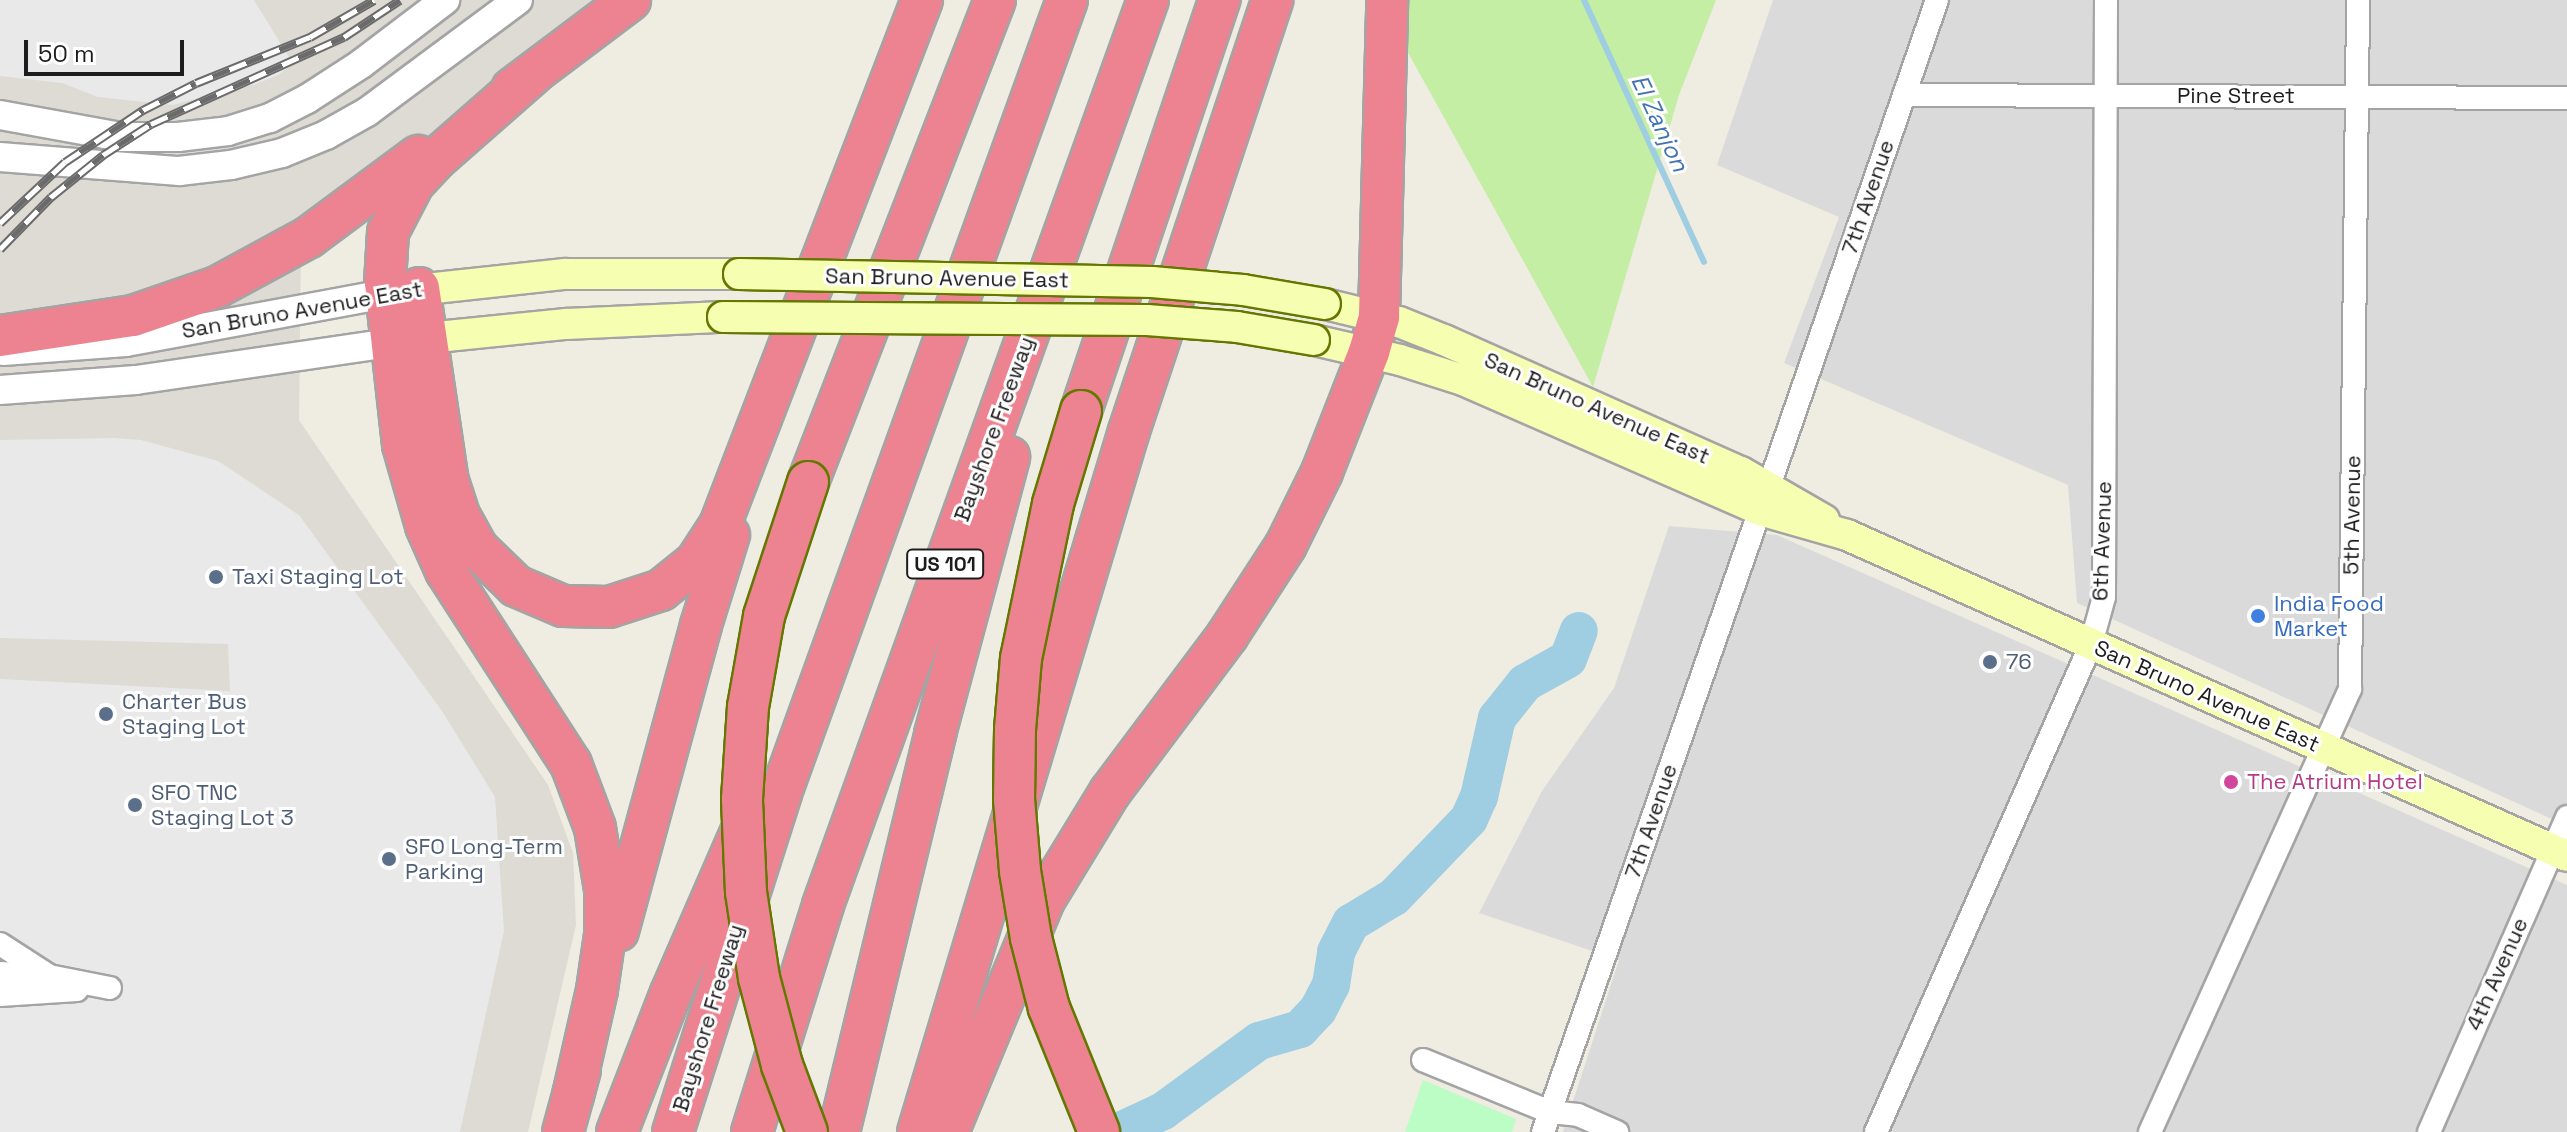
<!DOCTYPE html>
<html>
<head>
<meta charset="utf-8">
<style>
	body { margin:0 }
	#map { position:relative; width:2567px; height:1132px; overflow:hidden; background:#efece2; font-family:"Space Grotesk",sans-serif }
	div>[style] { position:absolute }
	.residential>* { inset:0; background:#dbdada }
	.airport>* { inset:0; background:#dddbd4 }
	.grass>* { inset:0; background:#c3eea3 }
	.park>* { inset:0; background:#bbfdc4 }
	.parking>* { inset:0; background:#e9e9e9 }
	.stream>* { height:6px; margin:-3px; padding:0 3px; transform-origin:3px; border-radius:3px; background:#9fcde1 }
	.river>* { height:38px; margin:-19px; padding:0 19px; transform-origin:19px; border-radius:19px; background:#9fcde1 }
	.roads { filter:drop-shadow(2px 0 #a4a4a4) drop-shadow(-2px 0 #a4a4a4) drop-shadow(0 2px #a4a4a4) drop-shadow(0 -2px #a4a4a4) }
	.minor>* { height:22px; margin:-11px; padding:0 11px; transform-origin:11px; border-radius:11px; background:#fff }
	.tertiary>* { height:28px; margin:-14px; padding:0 14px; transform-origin:14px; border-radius:14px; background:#fff }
	.secondary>* { height:30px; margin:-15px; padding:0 15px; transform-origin:15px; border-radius:15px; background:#f6feb1 }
	.motorway>* { height:40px; margin:-20px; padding:0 20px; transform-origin:20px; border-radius:20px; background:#ed8390 }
	.rail>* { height:9px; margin-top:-4.5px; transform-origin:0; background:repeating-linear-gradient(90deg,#fff 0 18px,#6b6b6b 0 36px); box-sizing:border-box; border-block:2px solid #6b6b6b }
	.bridges { filter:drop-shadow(2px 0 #647800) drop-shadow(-2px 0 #647800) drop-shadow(0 2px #647800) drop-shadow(0 -2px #647800) }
	.secondary-bridge>* { height:30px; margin:-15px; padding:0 15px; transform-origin:15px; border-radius:15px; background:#f6feb1 }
	.motorway-bridge>* { height:40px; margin:-20px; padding:0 20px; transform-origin:20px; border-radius:20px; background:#ed8390 }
	.dots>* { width:22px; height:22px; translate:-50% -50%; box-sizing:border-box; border:4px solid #fff; border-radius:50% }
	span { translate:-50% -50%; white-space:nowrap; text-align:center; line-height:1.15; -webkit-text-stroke:6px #fff; paint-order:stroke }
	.shield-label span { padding:2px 6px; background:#fff; border:2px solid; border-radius:6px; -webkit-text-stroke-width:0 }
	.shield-label { font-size:20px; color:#1d1d1d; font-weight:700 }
	.street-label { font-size:22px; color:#1d1d1d }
	.service-label { font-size:22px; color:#4e5e75 }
	.left { translate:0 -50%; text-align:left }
	.shop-label { font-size:22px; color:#366cbe }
	.hotel-label { font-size:22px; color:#b23c85 }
	.water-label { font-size:24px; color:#4274b4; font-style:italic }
	.scale { position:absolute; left:24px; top:40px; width:160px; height:36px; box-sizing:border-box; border:4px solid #1d1d1d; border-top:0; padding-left:10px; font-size:24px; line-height:28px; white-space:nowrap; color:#1d1d1d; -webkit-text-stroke:6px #fff; paint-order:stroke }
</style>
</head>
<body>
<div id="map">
	<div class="residential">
		<div style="clip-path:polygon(1773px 0,2567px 0,2567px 826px,2077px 603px,2068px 485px,1784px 363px,1839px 217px,1717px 165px)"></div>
		<div style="clip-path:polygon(1669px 526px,1777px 535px,2567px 885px,2567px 1132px,1563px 1132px,1619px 960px,1479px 913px,1542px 791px,1614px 688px)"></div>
	</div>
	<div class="airport">
		<div style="clip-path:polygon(0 0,628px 0,301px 246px,299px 420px,548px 785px,573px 853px,576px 925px,528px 1132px,0 1132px)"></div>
	</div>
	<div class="grass">
		<div style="clip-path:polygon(1379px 0,1716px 0,1679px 95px,1593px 387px)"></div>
	</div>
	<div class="park">
		<div style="clip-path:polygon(1423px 1080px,1516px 1119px,1512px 1132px,1405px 1132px)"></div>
	</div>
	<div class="parking">
		<div style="clip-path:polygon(0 0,254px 0,293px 64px,278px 75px,256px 84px,172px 105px,98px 97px,62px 83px,0 76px)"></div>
		<div style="clip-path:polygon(114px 438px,141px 440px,218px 461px,299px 515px,442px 711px,495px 797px,504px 931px,460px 1132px,0 1132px,0 679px,230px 691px,228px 644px,0 638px,0 440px)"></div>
	</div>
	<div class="stream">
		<div style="left:1584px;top:0;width:288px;rotate:65.4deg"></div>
	</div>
	<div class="river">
		<div style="left:1118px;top:1132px;width:50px;rotate:-25deg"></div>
		<div style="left:1163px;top:1111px;width:119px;rotate:-36.1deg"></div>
		<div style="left:1259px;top:1041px;width:43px;rotate:-16.3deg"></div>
		<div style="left:1300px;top:1029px;width:26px;rotate:-47deg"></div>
		<div style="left:1318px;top:1010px;width:28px;rotate:-63deg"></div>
		<div style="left:1331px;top:985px;width:33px;rotate:-81deg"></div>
		<div style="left:1336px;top:952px;width:33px;rotate:-63deg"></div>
		<div style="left:1351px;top:923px;width:50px;rotate:-31.2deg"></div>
		<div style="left:1394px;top:897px;width:108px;rotate:-46.1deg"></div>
		<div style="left:1469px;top:819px;width:24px;rotate:-66deg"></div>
		<div style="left:1479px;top:797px;width:81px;rotate:-77.2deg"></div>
		<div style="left:1497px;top:718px;width:45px;rotate:-51.3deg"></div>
		<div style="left:1525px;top:683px;width:49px;rotate:-29.2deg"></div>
		<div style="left:1568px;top:659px;width:30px;rotate:-69deg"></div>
	</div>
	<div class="roads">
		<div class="minor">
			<div style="left:1904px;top:95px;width:663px;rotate:0.26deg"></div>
			<div style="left:1769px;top:486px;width:514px;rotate:-70.93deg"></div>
			<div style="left:0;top:944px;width:57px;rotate:32.9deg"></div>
			<div style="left:0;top:973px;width:49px;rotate:3.5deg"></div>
			<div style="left:49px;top:976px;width:62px;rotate:11.1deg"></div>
			<div style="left:0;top:995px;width:77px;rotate:-3.7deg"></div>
			<div style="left:1423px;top:1060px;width:137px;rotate:22.3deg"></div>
			<div style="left:1550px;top:1112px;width:28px;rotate:6deg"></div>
			<div style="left:1578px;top:1115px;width:43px;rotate:23.6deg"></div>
			<div style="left:1543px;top:1132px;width:659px;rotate:-70.77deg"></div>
			<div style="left:1876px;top:1132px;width:533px;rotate:-66.22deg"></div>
			<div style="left:2091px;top:644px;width:49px;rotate:-74.5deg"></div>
			<div style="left:2104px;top:597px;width:597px;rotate:-89.81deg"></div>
			<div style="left:2150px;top:1132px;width:486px;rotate:-65.7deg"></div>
			<div style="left:2350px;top:689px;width:689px;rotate:-89.33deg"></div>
			<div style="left:2429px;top:1132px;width:344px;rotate:-66.3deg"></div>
		</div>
		<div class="tertiary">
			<div style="left:0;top:115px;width:123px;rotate:10.3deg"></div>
			<div style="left:121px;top:137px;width:57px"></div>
			<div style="left:178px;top:137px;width:50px;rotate:-6.8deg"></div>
			<div style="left:228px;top:131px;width:44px;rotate:-17.2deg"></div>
			<div style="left:270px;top:118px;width:42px;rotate:-27.2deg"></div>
			<div style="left:307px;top:99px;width:64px;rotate:-32.9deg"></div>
			<div style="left:361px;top:64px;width:106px;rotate:-37.3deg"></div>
			<div style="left:0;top:157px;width:180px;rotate:4.5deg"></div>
			<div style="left:179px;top:171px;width:52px;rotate:-6.6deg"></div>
			<div style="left:231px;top:165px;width:52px;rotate:-13.2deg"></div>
			<div style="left:282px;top:153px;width:48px;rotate:-22.2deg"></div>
			<div style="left:326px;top:135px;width:47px;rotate:-29.3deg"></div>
			<div style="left:367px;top:112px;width:188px;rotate:-36.6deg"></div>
			<div style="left:3px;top:351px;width:123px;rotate:-4.2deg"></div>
			<div style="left:126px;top:342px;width:264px;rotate:-10.5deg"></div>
			<div style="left:0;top:390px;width:136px;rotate:-4.2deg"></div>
			<div style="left:136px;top:380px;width:277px;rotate:-8.3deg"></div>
		</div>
		<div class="secondary">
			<div style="left:398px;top:292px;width:168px;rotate:-6.2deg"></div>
			<div style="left:565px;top:274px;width:174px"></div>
			<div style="left:1325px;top:304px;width:76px;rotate:13.7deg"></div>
			<div style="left:1399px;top:322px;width:48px;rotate:21.8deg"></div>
			<div style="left:1444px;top:340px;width:325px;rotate:24deg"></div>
			<div style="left:1741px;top:472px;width:96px;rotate:30deg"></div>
			<div style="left:427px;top:338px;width:140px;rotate:-5.8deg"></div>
			<div style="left:566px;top:324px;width:157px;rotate:-2.6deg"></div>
			<div style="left:1314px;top:340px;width:88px;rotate:13.1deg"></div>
			<div style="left:1400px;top:360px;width:66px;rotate:17.6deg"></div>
			<div style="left:1463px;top:380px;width:324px;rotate:23.6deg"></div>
			<div style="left:1760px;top:510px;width:91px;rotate:16deg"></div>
			<div style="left:1847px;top:535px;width:788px;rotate:24.03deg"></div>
		</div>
		<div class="motorway">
			<div style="left:534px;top:73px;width:130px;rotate:138.7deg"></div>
			<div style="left:436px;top:159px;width:34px;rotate:133deg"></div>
			<div style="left:413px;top:184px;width:54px;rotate:117.5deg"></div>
			<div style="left:388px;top:232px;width:50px;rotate:93.4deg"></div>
			<div style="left:385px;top:282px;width:164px;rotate:83.7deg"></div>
			<div style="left:403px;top:445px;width:84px;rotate:74.1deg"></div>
			<div style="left:426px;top:526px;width:49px;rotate:66deg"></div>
			<div style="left:446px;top:571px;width:230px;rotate:57.1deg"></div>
			<div style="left:571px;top:764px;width:68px;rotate:69.4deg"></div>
			<div style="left:595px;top:828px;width:63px;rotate:80.8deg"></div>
			<div style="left:605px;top:890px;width:45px;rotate:90deg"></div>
			<div style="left:605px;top:935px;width:56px;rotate:98.3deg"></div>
			<div style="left:597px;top:990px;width:109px;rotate:102.8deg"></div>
			<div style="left:512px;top:89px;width:148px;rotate:-37deg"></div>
			<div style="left:419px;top:288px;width:195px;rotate:81.5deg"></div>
			<div style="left:448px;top:481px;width:38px;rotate:72deg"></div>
			<div style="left:460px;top:517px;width:37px;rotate:61deg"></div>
			<div style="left:478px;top:549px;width:53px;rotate:44.2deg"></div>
			<div style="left:516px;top:586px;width:51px;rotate:23.1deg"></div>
			<div style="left:563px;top:606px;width:46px;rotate:1.2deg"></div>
			<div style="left:609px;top:607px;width:55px;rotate:-18.1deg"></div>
			<div style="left:661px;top:590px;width:45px;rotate:-38.7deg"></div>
			<div style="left:696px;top:562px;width:44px;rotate:-57deg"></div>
			<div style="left:720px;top:525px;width:563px;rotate:-68.96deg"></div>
			<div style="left:0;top:336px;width:134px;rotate:-8.6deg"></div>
			<div style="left:133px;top:316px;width:89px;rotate:-19deg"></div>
			<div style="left:217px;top:287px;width:105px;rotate:-28.5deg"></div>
			<div style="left:309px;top:237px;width:136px;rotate:-36.6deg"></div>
			<div style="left:1081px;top:411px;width:434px;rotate:-71.4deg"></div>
			<div style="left:808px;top:482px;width:517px;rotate:-68.8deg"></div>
			<div style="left:618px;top:931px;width:317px;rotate:-74.8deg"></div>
			<div style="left:701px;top:625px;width:94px;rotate:-72.7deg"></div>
			<div style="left:563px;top:1132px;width:64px;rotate:-74.7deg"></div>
			<div style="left:617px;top:1132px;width:149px;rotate:-68.8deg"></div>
			<div style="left:671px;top:993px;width:193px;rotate:-66.5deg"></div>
			<div style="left:673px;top:1132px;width:356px;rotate:-72.3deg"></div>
			<div style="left:781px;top:793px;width:843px;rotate:-70.17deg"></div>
			<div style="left:752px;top:1132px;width:238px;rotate:-72.6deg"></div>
			<div style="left:823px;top:905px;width:962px;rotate:-70.25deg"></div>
			<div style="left:839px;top:1132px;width:409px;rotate:-76.4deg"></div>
			<div style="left:935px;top:734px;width:287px;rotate:-75deg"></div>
			<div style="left:918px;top:1132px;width:732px;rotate:-73.25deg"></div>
			<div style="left:1129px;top:431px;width:454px;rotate:-71.6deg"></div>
			<div style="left:948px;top:1132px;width:251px;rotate:-67.5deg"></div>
			<div style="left:1044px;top:900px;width:127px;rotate:-58.6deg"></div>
			<div style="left:1110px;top:792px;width:195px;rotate:-53.1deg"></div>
			<div style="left:1227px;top:636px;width:108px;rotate:-57deg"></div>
			<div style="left:1286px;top:545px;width:81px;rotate:-63.7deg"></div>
			<div style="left:1322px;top:472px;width:129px;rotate:-68.6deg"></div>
			<div style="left:1369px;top:352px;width:37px;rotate:-74deg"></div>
			<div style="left:1379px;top:316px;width:316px;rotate:-88.5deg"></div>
		</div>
	</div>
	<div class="rail">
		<div style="left:0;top:223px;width:89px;rotate:-43.2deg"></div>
		<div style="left:65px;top:162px;width:94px;rotate:-33.7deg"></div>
		<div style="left:143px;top:110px;width:59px;rotate:-27deg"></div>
		<div style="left:196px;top:83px;width:123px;rotate:-22deg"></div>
		<div style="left:310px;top:37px;width:74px;rotate:-30deg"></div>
		<div style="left:0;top:249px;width:73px;rotate:-45.6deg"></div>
		<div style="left:51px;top:197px;width:67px;rotate:-38.9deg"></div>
		<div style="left:103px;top:155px;width:57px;rotate:-32.9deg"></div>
		<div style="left:151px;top:124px;width:212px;rotate:-24.3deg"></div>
		<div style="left:344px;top:37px;width:67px;rotate:-33.5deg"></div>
	</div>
	<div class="bridges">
		<div class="secondary-bridge">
			<div style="left:739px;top:274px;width:413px;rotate:1.1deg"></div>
			<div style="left:1152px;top:282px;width:91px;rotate:5deg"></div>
			<div style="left:1243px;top:290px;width:83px;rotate:9.7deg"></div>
			<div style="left:723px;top:317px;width:424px;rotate:0.4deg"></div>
			<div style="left:1147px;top:320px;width:90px;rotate:4.4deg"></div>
			<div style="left:1237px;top:327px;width:78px;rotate:9.6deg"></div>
		</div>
		<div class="motorway-bridge">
			<div style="left:1081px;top:411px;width:97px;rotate:106.8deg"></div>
			<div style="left:1053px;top:504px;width:157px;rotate:101.7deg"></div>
			<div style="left:1021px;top:658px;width:72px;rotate:94.8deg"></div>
			<div style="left:1015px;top:730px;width:69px;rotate:90.8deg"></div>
			<div style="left:1014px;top:799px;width:72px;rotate:85.2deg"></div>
			<div style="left:1020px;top:871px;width:68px;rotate:80.7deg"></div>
			<div style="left:1031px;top:938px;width:72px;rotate:75.6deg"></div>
			<div style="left:1049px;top:1008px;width:134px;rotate:68deg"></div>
			<div style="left:807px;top:1132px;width:72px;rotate:-110.5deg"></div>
			<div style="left:782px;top:1065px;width:90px;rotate:-104.8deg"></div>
			<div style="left:759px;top:978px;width:87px;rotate:-98.6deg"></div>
			<div style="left:746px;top:892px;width:93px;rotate:-92.5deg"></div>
			<div style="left:742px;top:799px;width:92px;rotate:-86.3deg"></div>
			<div style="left:748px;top:707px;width:92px;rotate:-80deg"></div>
			<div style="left:764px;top:616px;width:141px;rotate:-71.8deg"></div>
		</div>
	</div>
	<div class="dots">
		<div style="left:216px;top:577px;background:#5c6f8a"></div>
		<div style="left:2258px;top:616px;background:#3f7fe0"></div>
		<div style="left:1990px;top:662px;background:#5c6f8a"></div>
		<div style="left:106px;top:714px;background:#5c6f8a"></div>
		<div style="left:2231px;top:782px;background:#d1479c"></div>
		<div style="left:135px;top:805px;background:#5c6f8a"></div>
		<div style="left:389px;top:859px;background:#5c6f8a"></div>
	</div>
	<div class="shield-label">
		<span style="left:945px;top:564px">US 101</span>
	</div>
	<div class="street-label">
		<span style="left:2236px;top:96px">Pine Street</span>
		<span style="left:1868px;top:197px;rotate:-71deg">7th Avenue</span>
		<span style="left:947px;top:278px;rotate:1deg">San Bruno Avenue East</span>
		<span style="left:302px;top:310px;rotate:-10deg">San Bruno Avenue East</span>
		<span style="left:1597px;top:408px;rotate:24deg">San Bruno Avenue East</span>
		<span style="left:994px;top:429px;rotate:-70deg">Bayshore Freeway</span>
		<span style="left:2352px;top:515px;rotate:-89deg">5th Avenue</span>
		<span style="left:2102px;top:541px;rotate:-88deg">6th Avenue</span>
		<span style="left:2207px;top:696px;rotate:24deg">San Bruno Avenue East</span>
		<span style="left:1651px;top:821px;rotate:-71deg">7th Avenue</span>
		<span style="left:2497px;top:974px;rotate:-66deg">4th Avenue</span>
		<span style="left:708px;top:1018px;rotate:-73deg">Bayshore Freeway</span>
	</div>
	<div class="service-label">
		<span class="left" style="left:232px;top:577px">Taxi Staging Lot</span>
		<span class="left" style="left:2006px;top:662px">76</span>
		<span class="left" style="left:122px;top:714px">Charter Bus<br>Staging Lot</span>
		<span class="left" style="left:151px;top:805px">SFO TNC<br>Staging Lot 3</span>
		<span class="left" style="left:405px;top:859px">SFO Long-Term<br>Parking</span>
	</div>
	<div class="shop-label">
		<span class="left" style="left:2274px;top:616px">India Food<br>Market</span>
	</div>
	<div class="hotel-label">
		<span class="left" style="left:2247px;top:782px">The Atrium Hotel</span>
	</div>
	<div class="water-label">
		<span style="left:1660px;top:123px;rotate:65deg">El Zanjon</span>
	</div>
	<div class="scale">50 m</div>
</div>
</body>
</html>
